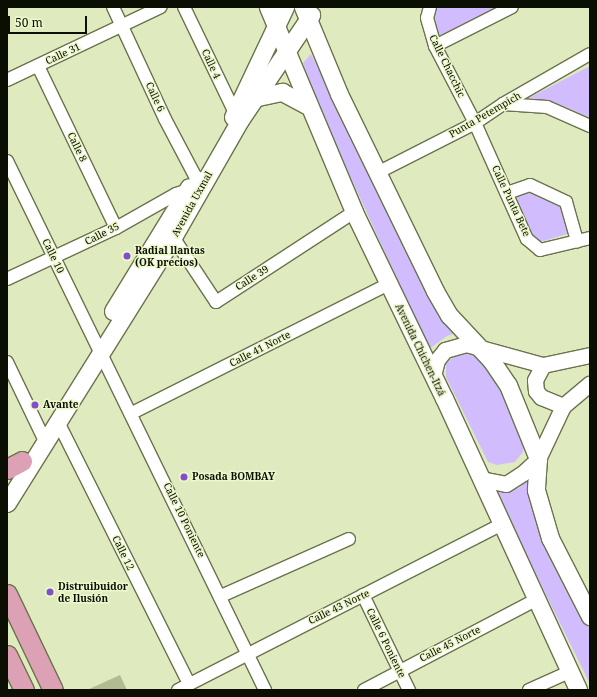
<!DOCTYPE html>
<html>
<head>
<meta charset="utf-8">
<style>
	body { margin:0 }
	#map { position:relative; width:597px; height:697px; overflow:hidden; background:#dfeabf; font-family:"Noto Serif",serif }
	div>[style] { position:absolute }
	.green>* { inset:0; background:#d1bcfe }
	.building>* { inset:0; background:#b1bc93 }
	.roads { filter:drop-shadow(1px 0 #6a734d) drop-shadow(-1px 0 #6a734d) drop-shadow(0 1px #6a734d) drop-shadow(0 -1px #6a734d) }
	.minor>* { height:12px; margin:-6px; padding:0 6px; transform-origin:6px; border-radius:6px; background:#fff }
	.tertiary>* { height:15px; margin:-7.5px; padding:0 7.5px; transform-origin:7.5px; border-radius:7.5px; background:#fff }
	.secondary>* { height:17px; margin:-8.5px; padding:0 8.5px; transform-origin:8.5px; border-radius:8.5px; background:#fff }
	.primary>* { height:19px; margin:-9.5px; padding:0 9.5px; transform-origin:9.5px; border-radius:9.5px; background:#dda1b6 }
	.dots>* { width:11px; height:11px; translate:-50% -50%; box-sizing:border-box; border:2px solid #ecf7cc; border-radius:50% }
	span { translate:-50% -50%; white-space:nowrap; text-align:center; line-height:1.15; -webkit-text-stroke:3px #ecf7cc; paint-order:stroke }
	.street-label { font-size:10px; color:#0b0e02 }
	.poi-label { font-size:10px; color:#0b0e02; font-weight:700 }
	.left { translate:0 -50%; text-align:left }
	.frame { position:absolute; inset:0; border:8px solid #0b0e02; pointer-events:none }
	.scale { position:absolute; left:8px; top:16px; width:79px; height:18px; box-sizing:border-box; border:2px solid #0b0e02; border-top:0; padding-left:5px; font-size:12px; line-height:14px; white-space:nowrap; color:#0b0e02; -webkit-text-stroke:3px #ecf7cc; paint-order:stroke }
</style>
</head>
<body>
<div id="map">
	<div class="green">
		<div style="clip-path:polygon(434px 7px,500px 7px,436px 39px,431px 23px)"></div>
		<div style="clip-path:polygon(311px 54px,458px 332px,447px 336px,429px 349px,319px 108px,303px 63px)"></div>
		<div style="clip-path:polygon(590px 66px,590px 118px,566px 107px,529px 98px)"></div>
		<div style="clip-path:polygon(526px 190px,562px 204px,570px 233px,537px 243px,513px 195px)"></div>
		<div style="clip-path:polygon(470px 352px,476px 354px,501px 388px,524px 444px,523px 452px,515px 462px,497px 465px,488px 462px,446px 377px,446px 364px,453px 357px)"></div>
		<div style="clip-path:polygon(529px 477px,546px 542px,590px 630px,590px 684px,496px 493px,519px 488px)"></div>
	</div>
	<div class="building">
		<div style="clip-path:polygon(120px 675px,127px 690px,87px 690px)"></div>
	</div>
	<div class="roads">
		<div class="minor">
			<div style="left:113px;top:7px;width:123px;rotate:65.1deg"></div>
			<div style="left:165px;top:119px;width:64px;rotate:62.2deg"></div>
			<div style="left:195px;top:176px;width:10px;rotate:29deg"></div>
			<div style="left:184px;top:7px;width:122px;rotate:64.3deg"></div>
			<div style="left:430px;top:7px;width:11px;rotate:105deg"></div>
			<div style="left:427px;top:18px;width:29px;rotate:74deg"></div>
			<div style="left:435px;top:46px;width:87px;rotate:62.5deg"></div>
			<div style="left:475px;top:123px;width:127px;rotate:65.9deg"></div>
			<div style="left:527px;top:239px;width:17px;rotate:40deg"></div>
			<div style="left:540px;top:250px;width:51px;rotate:-13.5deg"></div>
			<div style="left:435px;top:46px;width:86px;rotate:-26.9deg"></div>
			<div style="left:38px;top:66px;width:180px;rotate:64.3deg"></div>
			<div style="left:7px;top:80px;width:170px;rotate:-25.4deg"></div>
			<div style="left:503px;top:104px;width:44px;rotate:3.9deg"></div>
			<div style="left:547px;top:107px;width:47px;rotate:23.8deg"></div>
			<div style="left:7px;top:161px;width:589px;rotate:64deg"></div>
			<div style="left:377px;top:173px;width:110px;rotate:-27deg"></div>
			<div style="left:475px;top:123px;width:34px;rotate:-34deg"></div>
			<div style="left:503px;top:104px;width:100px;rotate:-29.9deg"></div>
			<div style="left:507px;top:193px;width:24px;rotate:-19deg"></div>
			<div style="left:530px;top:185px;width:40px;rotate:25deg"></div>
			<div style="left:566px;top:202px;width:41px;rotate:74.2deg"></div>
			<div style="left:173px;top:237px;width:78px;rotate:56.5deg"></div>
			<div style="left:216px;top:302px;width:165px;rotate:-33.1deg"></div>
			<div style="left:7px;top:279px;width:120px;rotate:-25.1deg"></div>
			<div style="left:116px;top:228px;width:69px;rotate:-29.5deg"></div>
			<div style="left:176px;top:194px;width:9px;rotate:-18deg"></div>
			<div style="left:185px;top:191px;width:5px;rotate:37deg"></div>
			<div style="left:7px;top:362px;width:88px;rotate:64.3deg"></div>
			<div style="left:132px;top:413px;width:287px;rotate:-26.7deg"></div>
			<div style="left:58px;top:422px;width:293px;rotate:63.4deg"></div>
			<div style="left:363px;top:595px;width:106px;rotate:64.2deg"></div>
			<div style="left:221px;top:596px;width:140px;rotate:-24deg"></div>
			<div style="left:178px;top:690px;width:364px;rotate:-27.1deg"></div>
			<div style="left:364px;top:690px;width:195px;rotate:-27.7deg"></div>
			<div style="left:529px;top:690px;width:44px;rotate:-24.2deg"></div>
		</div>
		<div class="tertiary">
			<div style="left:543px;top:365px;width:17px;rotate:118deg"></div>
			<div style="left:535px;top:380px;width:11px;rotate:85deg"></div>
			<div style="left:536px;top:391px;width:8px;rotate:50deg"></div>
			<div style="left:541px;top:397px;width:24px;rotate:22deg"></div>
			<div style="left:433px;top:376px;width:16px;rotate:-76deg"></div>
			<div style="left:437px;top:360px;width:13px;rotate:-51deg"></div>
			<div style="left:445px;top:350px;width:22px;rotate:-16deg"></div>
			<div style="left:466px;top:344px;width:80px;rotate:15.3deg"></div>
			<div style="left:543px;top:365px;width:48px;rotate:-12deg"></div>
			<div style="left:481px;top:479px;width:25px;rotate:11deg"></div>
			<div style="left:506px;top:484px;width:20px;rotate:-33deg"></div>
			<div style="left:523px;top:473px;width:21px;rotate:-43deg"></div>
			<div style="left:538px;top:459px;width:59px;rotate:-64.7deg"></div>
			<div style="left:563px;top:406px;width:35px;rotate:-40deg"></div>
		</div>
		<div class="secondary">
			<div style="left:268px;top:7px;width:222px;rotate:67.2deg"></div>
			<div style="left:354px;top:212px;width:207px;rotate:64.2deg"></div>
			<div style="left:444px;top:398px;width:321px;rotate:65.3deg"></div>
			<div style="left:303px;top:7px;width:94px;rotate:67.5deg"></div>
			<div style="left:339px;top:94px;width:219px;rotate:64deg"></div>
			<div style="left:435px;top:291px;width:28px;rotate:60deg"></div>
			<div style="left:449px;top:315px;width:62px;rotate:47deg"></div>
			<div style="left:491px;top:360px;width:30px;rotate:56deg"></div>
			<div style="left:508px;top:385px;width:80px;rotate:67.9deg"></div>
			<div style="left:538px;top:459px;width:31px;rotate:94deg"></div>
			<div style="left:536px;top:490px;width:50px;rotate:73.7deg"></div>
			<div style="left:550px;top:538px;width:88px;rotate:62.9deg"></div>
			<div style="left:258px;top:97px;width:25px;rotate:-12deg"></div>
			<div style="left:282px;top:92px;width:27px;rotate:28deg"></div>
			<div style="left:233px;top:117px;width:122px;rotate:-64.7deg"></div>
			<div style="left:113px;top:311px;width:145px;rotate:-58.5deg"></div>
			<div style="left:7px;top:503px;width:314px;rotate:-58deg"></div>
			<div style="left:173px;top:237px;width:135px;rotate:-60.2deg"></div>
			<div style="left:240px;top:120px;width:127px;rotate:-55.9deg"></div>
		</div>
		<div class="primary">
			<div style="left:7px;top:469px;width:17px;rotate:-28deg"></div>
			<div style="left:7px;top:594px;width:106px;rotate:64.4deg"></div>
			<div style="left:7px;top:655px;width:39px;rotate:64deg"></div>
		</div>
	</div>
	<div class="dots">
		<div style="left:127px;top:256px;background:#8150c8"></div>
		<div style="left:35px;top:405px;background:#8150c8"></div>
		<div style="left:184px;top:477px;background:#8150c8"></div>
		<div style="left:50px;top:592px;background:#8150c8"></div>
	</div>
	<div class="street-label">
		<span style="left:63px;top:54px;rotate:-25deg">Calle 31</span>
		<span style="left:211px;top:64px;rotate:65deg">Calle 4</span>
		<span style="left:447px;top:66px;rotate:64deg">Calle Chacchic</span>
		<span style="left:155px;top:97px;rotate:65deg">Calle 6</span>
		<span style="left:485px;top:115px;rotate:-30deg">Punta Petempich</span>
		<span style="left:77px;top:147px;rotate:64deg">Calle 8</span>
		<span style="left:511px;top:201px;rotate:65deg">Calle Punta Bete</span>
		<span style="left:192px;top:204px;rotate:-61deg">Avenida Uxmal</span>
		<span style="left:102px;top:234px;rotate:-27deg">Calle 35</span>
		<span style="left:53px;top:256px;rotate:64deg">Calle 10</span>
		<span style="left:252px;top:278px;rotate:-33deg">Calle 39</span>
		<span style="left:260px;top:349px;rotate:-27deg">Calle 41 Norte</span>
		<span style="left:420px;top:350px;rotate:64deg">Avenida Chichen-Itzá</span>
		<span style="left:184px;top:520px;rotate:64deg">Calle 10 Poniente</span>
		<span style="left:123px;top:553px;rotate:64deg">Calle 12</span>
		<span style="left:339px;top:607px;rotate:-26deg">Calle 43 Norte</span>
		<span style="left:386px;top:643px;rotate:64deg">Calle 6 Poniente</span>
		<span style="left:450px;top:644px;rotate:-27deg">Calle 45 Norte</span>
	</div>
	<div class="poi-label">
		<span class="left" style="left:135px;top:256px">Radial llantas<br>(OK precios)</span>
		<span class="left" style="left:43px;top:405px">Avante</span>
		<span class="left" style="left:192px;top:477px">Posada BOMBAY</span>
		<span class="left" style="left:58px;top:592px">Distruibuidor<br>de Ilusión</span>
	</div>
	<div class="frame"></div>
	<div class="scale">50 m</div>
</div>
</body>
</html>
